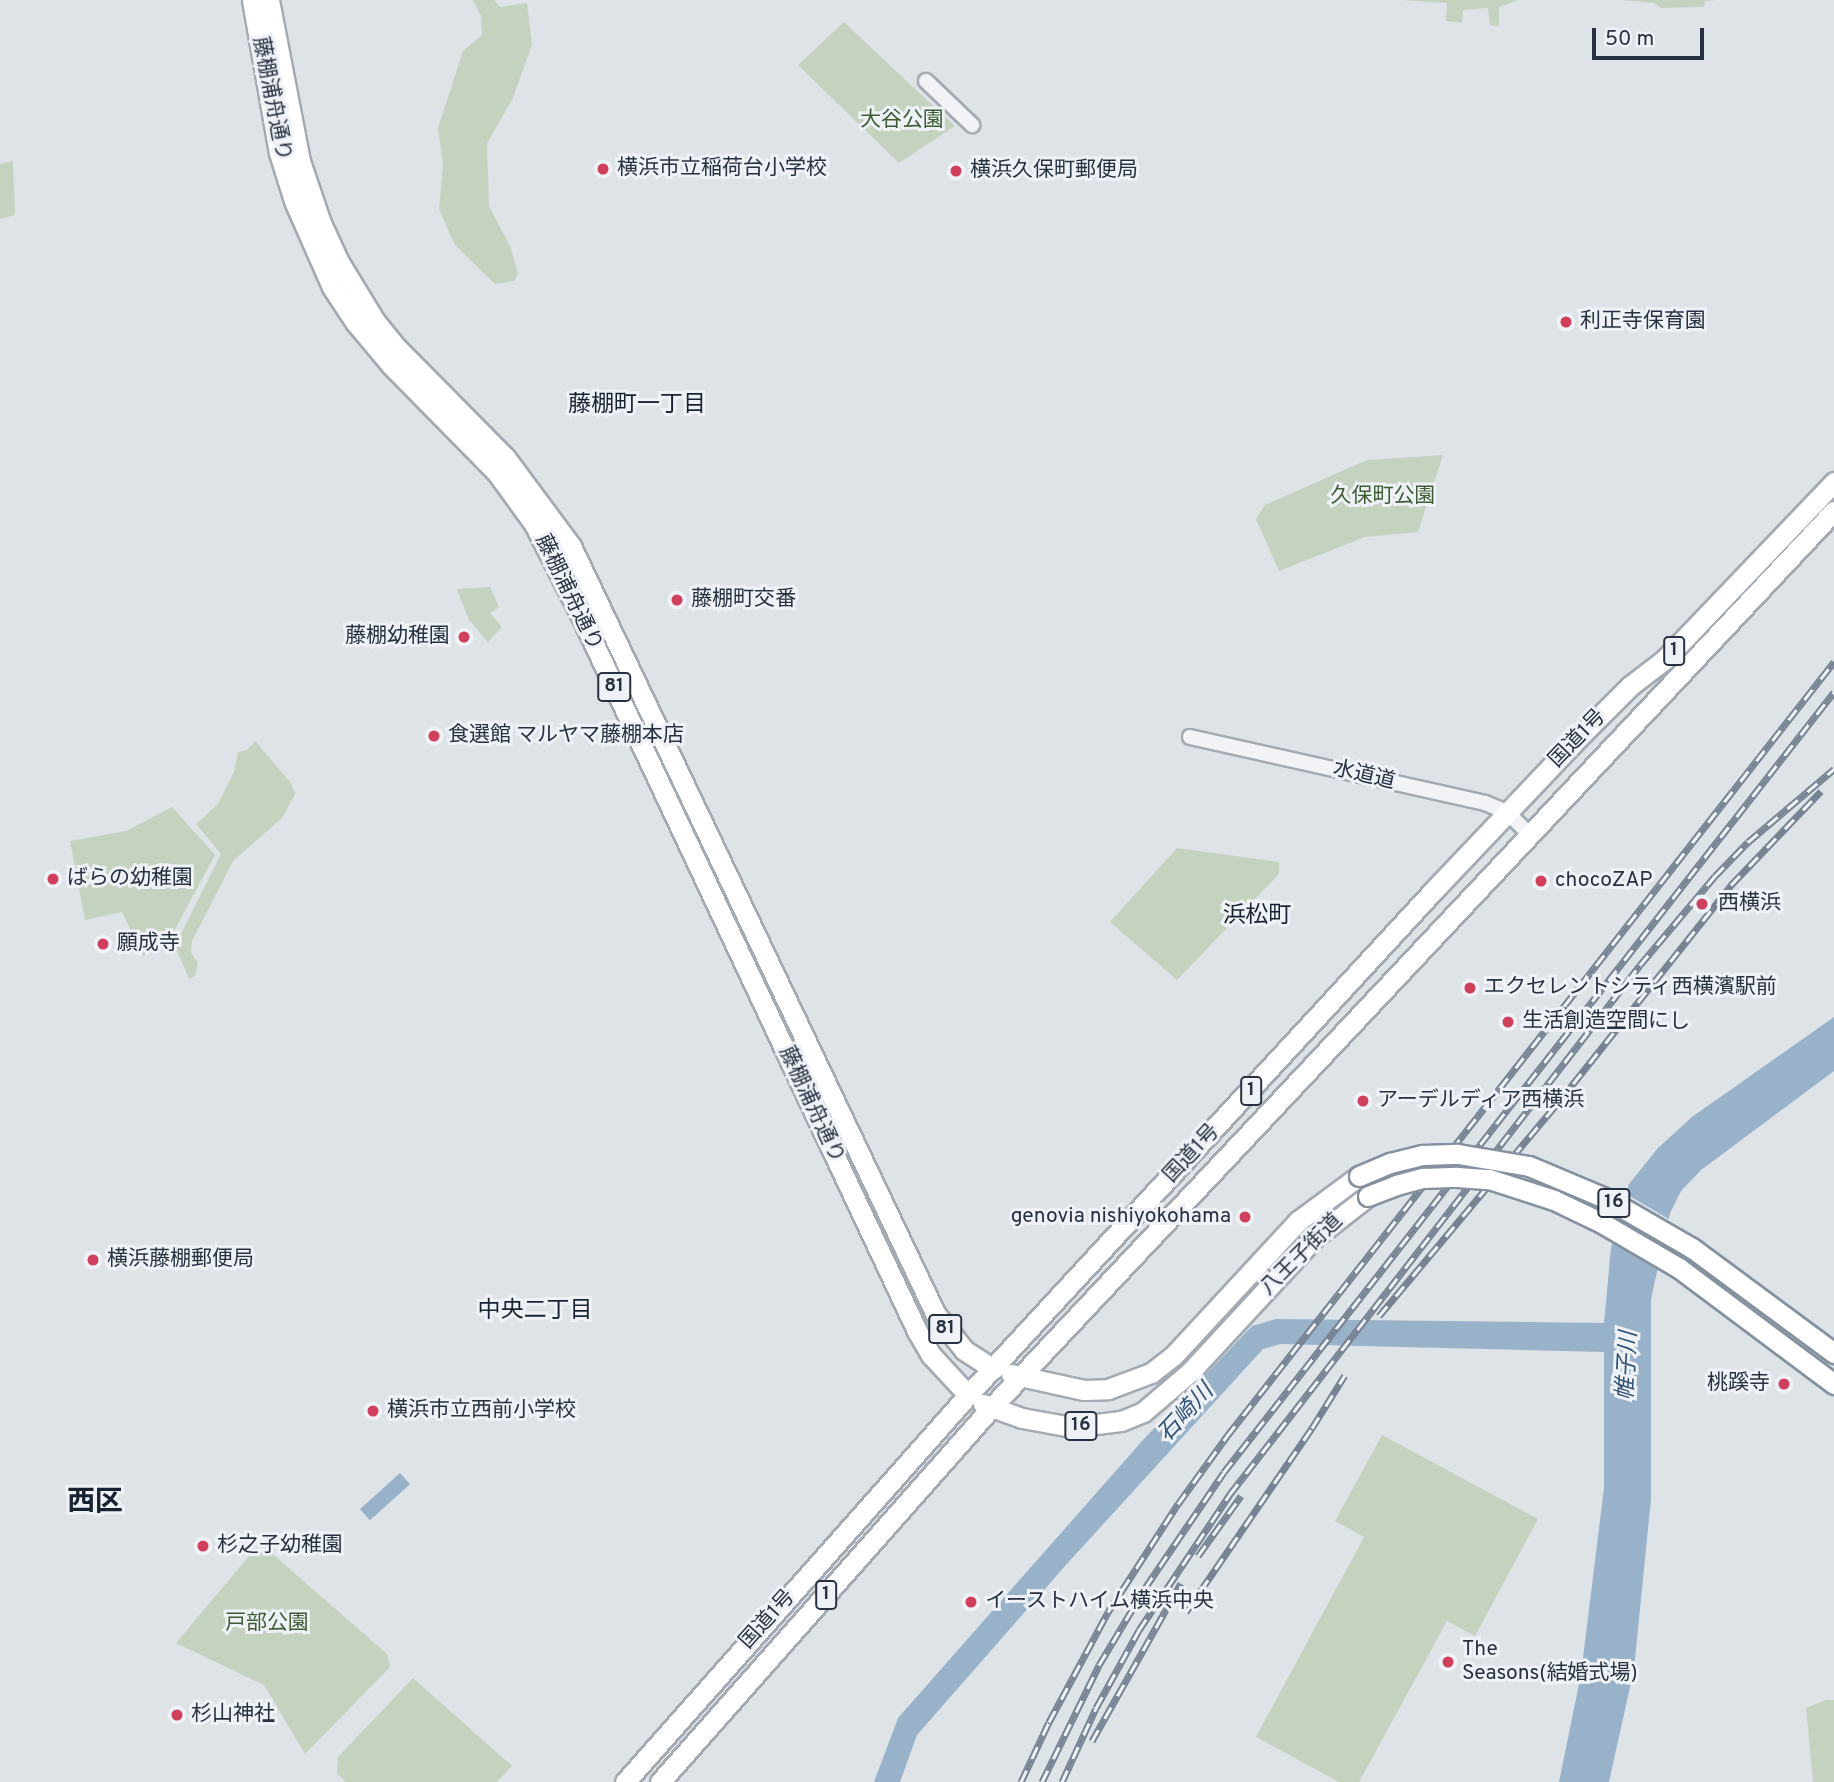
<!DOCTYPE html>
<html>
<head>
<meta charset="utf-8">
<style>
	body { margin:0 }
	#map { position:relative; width:1834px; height:1782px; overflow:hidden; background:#dee3e8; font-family:Overpass,"Noto Sans JP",sans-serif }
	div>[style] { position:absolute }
	.green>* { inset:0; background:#c5d2bf }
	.water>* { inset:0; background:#98b2c9; transform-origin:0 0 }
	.pier>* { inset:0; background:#dee3e8 }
	.roads { filter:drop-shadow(2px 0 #a3aab2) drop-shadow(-2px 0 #a3aab2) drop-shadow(0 2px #a3aab2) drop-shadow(0 -2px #a3aab2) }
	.tertiary>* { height:14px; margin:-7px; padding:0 7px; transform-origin:7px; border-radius:7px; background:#f1f3f6 }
	.primary>* { height:19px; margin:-9.5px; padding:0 9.5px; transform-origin:9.5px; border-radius:9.5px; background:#fff }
	.trunk>* { height:19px; margin:-9.5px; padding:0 9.5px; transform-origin:9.5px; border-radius:9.5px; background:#fff }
	.rail>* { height:7px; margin-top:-3.5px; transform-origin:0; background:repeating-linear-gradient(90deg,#eef1f6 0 13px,#778392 0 26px); box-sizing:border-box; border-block:2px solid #778392 }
	.bridges { filter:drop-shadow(2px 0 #85919f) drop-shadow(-2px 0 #85919f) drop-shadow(0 2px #85919f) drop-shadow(0 -2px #85919f) }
	.trunk-bridge>* { height:19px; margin:-9.5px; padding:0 9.5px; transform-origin:9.5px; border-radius:9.5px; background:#fff }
	.dots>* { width:19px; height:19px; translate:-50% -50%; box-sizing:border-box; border:4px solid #eef1f6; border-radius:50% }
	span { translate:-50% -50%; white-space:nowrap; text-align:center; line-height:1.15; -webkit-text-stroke:6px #eef1f6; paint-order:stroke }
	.shield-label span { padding:2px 5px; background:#eef1f6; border:2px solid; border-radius:5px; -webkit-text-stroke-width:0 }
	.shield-label { font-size:19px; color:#27313f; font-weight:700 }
	.street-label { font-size:21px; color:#27313f }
	.park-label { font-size:21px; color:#3e5b34 }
	.poi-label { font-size:21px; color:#27313f }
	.left { translate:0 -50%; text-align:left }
	.right { translate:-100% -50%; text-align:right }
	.neighbourhood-label { font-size:23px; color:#192230 }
	.water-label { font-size:23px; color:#305274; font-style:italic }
	.district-label { font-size:28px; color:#192230; font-weight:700 }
	.scale { position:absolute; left:1592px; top:28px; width:112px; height:32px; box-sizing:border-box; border:4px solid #27313f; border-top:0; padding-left:9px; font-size:21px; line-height:24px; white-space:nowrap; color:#27313f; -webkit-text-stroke:5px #eef1f6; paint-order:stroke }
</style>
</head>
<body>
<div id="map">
	<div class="green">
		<div style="clip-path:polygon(473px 0,494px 0,500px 7px,527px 3px,532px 45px,512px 100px,487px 143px,489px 206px,510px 246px,518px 274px,514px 281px,495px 284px,455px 245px,439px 209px,443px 165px,438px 128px,463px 51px,482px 35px,481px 16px)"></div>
		<div style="clip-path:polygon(1400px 0,1518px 0,1499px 7px,1499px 26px,1490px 25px,1488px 8px,1463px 10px,1462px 23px,1446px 21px,1447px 3px)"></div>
		<div style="clip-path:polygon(1621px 0,1716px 0,1705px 1px,1704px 7px,1661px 8px,1654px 3px)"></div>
		<div style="clip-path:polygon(844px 22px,914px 88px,955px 126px,899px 163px,798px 65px)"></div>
		<div style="clip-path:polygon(13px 161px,15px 215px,0 219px,0 164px)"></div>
		<div style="clip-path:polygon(1443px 455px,1418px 532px,1365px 537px,1279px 571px,1256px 519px,1265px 505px,1367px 460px)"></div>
		<div style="clip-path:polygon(490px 587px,499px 607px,490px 613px,502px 627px,488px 642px,469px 620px,457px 589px)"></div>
		<div style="clip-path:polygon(255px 741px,291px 783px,295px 794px,282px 818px,233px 861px,192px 941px,191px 953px,198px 963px,195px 976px,189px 979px,175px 946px,221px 854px,196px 824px,218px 804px,234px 772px,238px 752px,247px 750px)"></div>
		<div style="clip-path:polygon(172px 807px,215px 855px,167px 944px,143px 956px,122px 912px,85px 920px,70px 841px,126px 831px)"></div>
		<div style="clip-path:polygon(1177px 848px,1279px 862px,1279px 874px,1177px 980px,1110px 922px)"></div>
		<div style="clip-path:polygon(1382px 1435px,1538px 1519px,1475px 1636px,1447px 1621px,1359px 1782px,1339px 1782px,1256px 1737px,1364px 1537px,1335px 1521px)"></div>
		<div style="clip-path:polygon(260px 1543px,387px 1654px,390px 1667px,305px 1754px,264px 1685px,176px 1643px)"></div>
		<div style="clip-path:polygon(413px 1678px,512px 1766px,497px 1782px,346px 1782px,337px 1774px,338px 1757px)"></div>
		<div style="clip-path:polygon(1826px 1700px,1834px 1700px,1834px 1782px,1813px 1782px,1806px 1708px)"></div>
	</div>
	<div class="water">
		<div style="clip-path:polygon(1834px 1017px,1834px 1071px,1701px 1170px,1681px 1191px,1670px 1213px,1651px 1299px,1651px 1499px,1634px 1669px,1609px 1782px,1559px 1782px,1581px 1674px,1604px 1488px,1604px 1352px,1281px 1344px,1263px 1349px,1065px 1566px,917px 1735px,900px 1782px,874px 1782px,898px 1718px,1143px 1440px,1252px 1326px,1276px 1319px,1604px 1323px,1611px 1248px,1629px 1184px,1658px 1148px,1692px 1117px)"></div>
		<div style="left:400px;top:1473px;width:15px;height:54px;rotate:48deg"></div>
	</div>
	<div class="pier">
		<div style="clip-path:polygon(1623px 1192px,1672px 1221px,1661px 1270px,1610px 1239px)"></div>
		<div style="clip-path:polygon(1253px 1322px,1169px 1411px,1137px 1441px,1249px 1323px)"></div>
	</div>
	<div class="roads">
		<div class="tertiary">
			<div style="left:926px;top:81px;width:64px;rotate:43.7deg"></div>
			<div style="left:1190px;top:737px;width:302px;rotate:12.6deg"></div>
			<div style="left:1485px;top:803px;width:24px;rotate:22deg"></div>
			<div style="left:1507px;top:812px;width:31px;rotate:45deg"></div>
		</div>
		<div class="primary">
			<div style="left:252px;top:0;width:155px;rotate:80deg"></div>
			<div style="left:279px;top:153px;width:50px;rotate:72.6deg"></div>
			<div style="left:294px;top:201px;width:94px;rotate:66.2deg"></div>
			<div style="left:332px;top:287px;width:42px;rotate:56.7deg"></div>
			<div style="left:355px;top:322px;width:56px;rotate:50.1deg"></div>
			<div style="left:391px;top:365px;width:151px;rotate:45.5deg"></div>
			<div style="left:497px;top:473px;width:63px;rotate:54deg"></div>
			<div style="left:534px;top:524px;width:99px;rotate:62.9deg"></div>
			<div style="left:579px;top:612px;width:794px;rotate:64.82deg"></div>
			<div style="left:917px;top:1331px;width:28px;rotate:60deg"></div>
			<div style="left:931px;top:1355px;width:54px;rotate:47.2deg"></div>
			<div style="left:269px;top:0;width:164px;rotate:79.1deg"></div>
			<div style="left:300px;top:161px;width:65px;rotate:71.3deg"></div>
			<div style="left:321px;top:223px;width:43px;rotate:65.2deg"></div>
			<div style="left:339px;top:262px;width:69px;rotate:58.6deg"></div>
			<div style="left:375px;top:321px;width:33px;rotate:51deg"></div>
			<div style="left:396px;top:347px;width:155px;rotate:45.3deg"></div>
			<div style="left:505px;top:457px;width:111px;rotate:53.4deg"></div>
			<div style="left:571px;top:546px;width:849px;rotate:64.61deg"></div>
			<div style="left:935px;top:1313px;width:47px;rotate:51.9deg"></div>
			<div style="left:964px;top:1350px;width:35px;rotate:33deg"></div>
		</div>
		<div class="trunk">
			<div style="left:1011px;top:1374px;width:75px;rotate:12.4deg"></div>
			<div style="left:1084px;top:1390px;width:24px;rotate:-2deg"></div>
			<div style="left:1108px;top:1389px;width:46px;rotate:-20.4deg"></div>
			<div style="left:1151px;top:1373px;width:29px;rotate:-38deg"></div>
			<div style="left:1174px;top:1355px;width:183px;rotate:-47.2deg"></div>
			<div style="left:1298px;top:1221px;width:76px;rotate:-36.4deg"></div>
			<div style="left:983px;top:1404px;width:41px;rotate:19.7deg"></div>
			<div style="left:1022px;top:1418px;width:51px;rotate:10.2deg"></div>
			<div style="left:1072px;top:1427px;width:49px;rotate:-7deg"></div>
			<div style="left:1121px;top:1421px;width:24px;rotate:-22deg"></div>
			<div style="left:1143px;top:1412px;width:62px;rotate:-40.4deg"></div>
			<div style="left:1190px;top:1372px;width:181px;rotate:-47.2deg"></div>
			<div style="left:1313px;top:1239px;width:70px;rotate:-38deg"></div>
			<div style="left:625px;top:1782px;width:517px;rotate:-48.45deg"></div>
			<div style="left:968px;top:1395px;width:686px;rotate:-47.3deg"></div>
			<div style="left:1433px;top:891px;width:211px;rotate:-46.5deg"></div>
			<div style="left:1578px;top:738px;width:74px;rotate:-45deg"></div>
			<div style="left:1630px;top:686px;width:44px;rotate:-37.6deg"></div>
			<div style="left:1665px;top:659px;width:245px;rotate:-46.3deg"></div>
			<div style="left:660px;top:1782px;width:499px;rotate:-48.5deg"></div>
			<div style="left:991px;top:1408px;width:1231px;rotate:-46.78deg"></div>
		</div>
	</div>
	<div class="rail">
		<div style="left:1379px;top:1316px;width:277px;rotate:-50deg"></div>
		<div style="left:1557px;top:1104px;width:280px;rotate:-51.5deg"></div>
		<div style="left:1731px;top:885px;width:130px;rotate:-46.2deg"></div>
		<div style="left:1198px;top:1556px;width:74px;rotate:-54.4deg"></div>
		<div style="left:1186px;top:1612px;width:223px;rotate:-55.6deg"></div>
		<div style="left:1312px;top:1428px;width:62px;rotate:-58.1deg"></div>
		<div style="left:1092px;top:1741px;width:181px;rotate:-60.6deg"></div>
		<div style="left:1021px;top:1782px;width:66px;rotate:-65deg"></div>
		<div style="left:1049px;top:1722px;width:125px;rotate:-61.8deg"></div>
		<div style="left:1108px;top:1612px;width:129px;rotate:-57.1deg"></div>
		<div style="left:1178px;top:1504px;width:84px;rotate:-54.2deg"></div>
		<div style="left:1227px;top:1436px;width:984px;rotate:-51.9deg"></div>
		<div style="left:1042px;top:1782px;width:130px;rotate:-64deg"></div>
		<div style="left:1099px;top:1665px;width:90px;rotate:-59.1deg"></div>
		<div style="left:1145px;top:1588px;width:140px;rotate:-55.7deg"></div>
		<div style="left:1224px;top:1472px;width:990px;rotate:-51.97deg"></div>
		<div style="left:1062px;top:1782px;width:81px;rotate:-65.3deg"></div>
		<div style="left:1096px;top:1708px;width:89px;rotate:-61.1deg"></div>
		<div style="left:1139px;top:1630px;width:164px;rotate:-56.2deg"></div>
		<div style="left:1230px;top:1494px;width:669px;rotate:-52.22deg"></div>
		<div style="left:1640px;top:965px;width:116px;rotate:-49.9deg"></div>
		<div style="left:1715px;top:876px;width:47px;rotate:-45.9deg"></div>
		<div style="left:1748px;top:842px;width:113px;rotate:-40.3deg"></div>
	</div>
	<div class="bridges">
		<div class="trunk-bridge">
			<div style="left:1359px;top:1176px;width:34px;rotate:-23deg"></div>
			<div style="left:1390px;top:1163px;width:34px;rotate:-14deg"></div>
			<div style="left:1423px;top:1155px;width:35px;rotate:-2deg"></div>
			<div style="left:1458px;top:1154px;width:72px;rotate:9.6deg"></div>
			<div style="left:1529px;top:1166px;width:85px;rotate:22.9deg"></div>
			<div style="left:1607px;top:1199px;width:98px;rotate:30deg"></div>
			<div style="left:1692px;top:1248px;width:177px;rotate:36.5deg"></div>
			<div style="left:1368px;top:1196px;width:30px;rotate:-21deg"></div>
			<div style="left:1396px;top:1185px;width:28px;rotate:-15deg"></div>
			<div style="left:1423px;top:1178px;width:34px;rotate:-2deg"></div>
			<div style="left:1457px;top:1177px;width:32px;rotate:4deg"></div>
			<div style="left:1489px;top:1179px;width:68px;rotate:17.9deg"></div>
			<div style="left:1554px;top:1200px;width:53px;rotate:25.6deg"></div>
			<div style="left:1602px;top:1223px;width:89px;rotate:30.3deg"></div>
			<div style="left:1679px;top:1268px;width:194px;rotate:36.8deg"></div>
		</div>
	</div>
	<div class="dots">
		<div style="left:603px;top:169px;background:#d0405d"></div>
		<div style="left:956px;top:171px;background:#d0405d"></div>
		<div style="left:1566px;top:322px;background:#d0405d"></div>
		<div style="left:677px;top:600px;background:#d0405d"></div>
		<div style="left:464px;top:637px;background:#d0405d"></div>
		<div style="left:434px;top:736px;background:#d0405d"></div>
		<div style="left:53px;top:879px;background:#d0405d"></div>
		<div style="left:1541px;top:881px;background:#d0405d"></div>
		<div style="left:1702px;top:904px;background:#d0405d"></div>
		<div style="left:103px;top:944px;background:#d0405d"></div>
		<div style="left:1470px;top:988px;background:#d0405d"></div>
		<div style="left:1508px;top:1022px;background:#d0405d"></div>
		<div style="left:1363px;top:1101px;background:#d0405d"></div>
		<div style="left:1245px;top:1217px;background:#d0405d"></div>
		<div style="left:93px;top:1260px;background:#d0405d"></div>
		<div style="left:1784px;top:1384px;background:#d0405d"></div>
		<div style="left:373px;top:1411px;background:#d0405d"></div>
		<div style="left:203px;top:1546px;background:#d0405d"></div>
		<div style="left:971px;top:1602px;background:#d0405d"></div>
		<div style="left:1448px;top:1662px;background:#d0405d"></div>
		<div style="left:177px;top:1715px;background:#d0405d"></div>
	</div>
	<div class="shield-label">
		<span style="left:1674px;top:651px">1</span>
		<span style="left:614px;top:687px">81</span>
		<span style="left:1251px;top:1091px">1</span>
		<span style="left:1614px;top:1203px">16</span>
		<span style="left:945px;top:1329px">81</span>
		<span style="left:1081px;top:1426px">16</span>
		<span style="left:826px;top:1595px">1</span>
	</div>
	<div class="street-label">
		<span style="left:271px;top:99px;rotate:79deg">藤棚浦舟通り</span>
		<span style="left:568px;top:593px;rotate:64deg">藤棚浦舟通り</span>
		<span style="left:1578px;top:739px;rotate:-46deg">国道1号</span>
		<span style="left:1364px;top:776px;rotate:13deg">水道道</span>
		<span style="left:811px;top:1105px;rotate:65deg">藤棚浦舟通り</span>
		<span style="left:1192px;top:1154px;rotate:-47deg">国道1号</span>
		<span style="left:1302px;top:1255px;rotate:-45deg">八王子街道</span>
		<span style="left:768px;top:1620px;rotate:-48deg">国道1号</span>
	</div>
	<div class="park-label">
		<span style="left:902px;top:121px">大谷公園</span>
		<span style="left:1383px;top:497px">久保町公園</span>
		<span style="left:267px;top:1624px">戸部公園</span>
	</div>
	<div class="poi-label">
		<span class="left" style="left:617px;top:169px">横浜市立稲荷台小学校</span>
		<span class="left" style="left:970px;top:171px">横浜久保町郵便局</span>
		<span class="left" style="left:1580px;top:322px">利正寺保育園</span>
		<span class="left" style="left:691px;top:600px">藤棚町交番</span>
		<span class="right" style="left:450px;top:637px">藤棚幼稚園</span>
		<span class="left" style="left:448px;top:736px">食選館 マルヤマ藤棚本店</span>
		<span class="left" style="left:67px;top:879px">ばらの幼稚園</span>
		<span class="left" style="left:1555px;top:881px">chocoZAP</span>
		<span class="left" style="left:1718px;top:904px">西横浜</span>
		<span class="left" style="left:117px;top:944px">願成寺</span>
		<span class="left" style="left:1484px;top:988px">エクセレントシティ西横濱駅前</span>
		<span class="left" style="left:1522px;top:1022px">生活創造空間にし</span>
		<span class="left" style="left:1377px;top:1101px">アーデルディア西横浜</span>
		<span class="right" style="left:1231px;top:1217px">genovia nishiyokohama</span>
		<span class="left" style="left:107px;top:1260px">横浜藤棚郵便局</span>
		<span class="right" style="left:1770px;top:1384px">桃蹊寺</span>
		<span class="left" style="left:387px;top:1411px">横浜市立西前小学校</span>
		<span class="left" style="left:217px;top:1546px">杉之子幼稚園</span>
		<span class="left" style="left:985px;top:1602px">イーストハイム横浜中央</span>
		<span class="left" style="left:1462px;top:1662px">The<br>Seasons(結婚式場)</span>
		<span class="left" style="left:191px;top:1715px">杉山神社</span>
	</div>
	<div class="neighbourhood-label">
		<span style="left:637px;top:406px">藤棚町一丁目</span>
		<span style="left:1257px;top:917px">浜松町</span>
		<span style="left:535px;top:1312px">中央二丁目</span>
	</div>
	<div class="water-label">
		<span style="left:1629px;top:1366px;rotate:-87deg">帷子川</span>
		<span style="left:1187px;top:1414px;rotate:-47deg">石崎川</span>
	</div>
	<div class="district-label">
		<span style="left:95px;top:1503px">西区</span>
	</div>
	<div class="scale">50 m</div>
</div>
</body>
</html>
